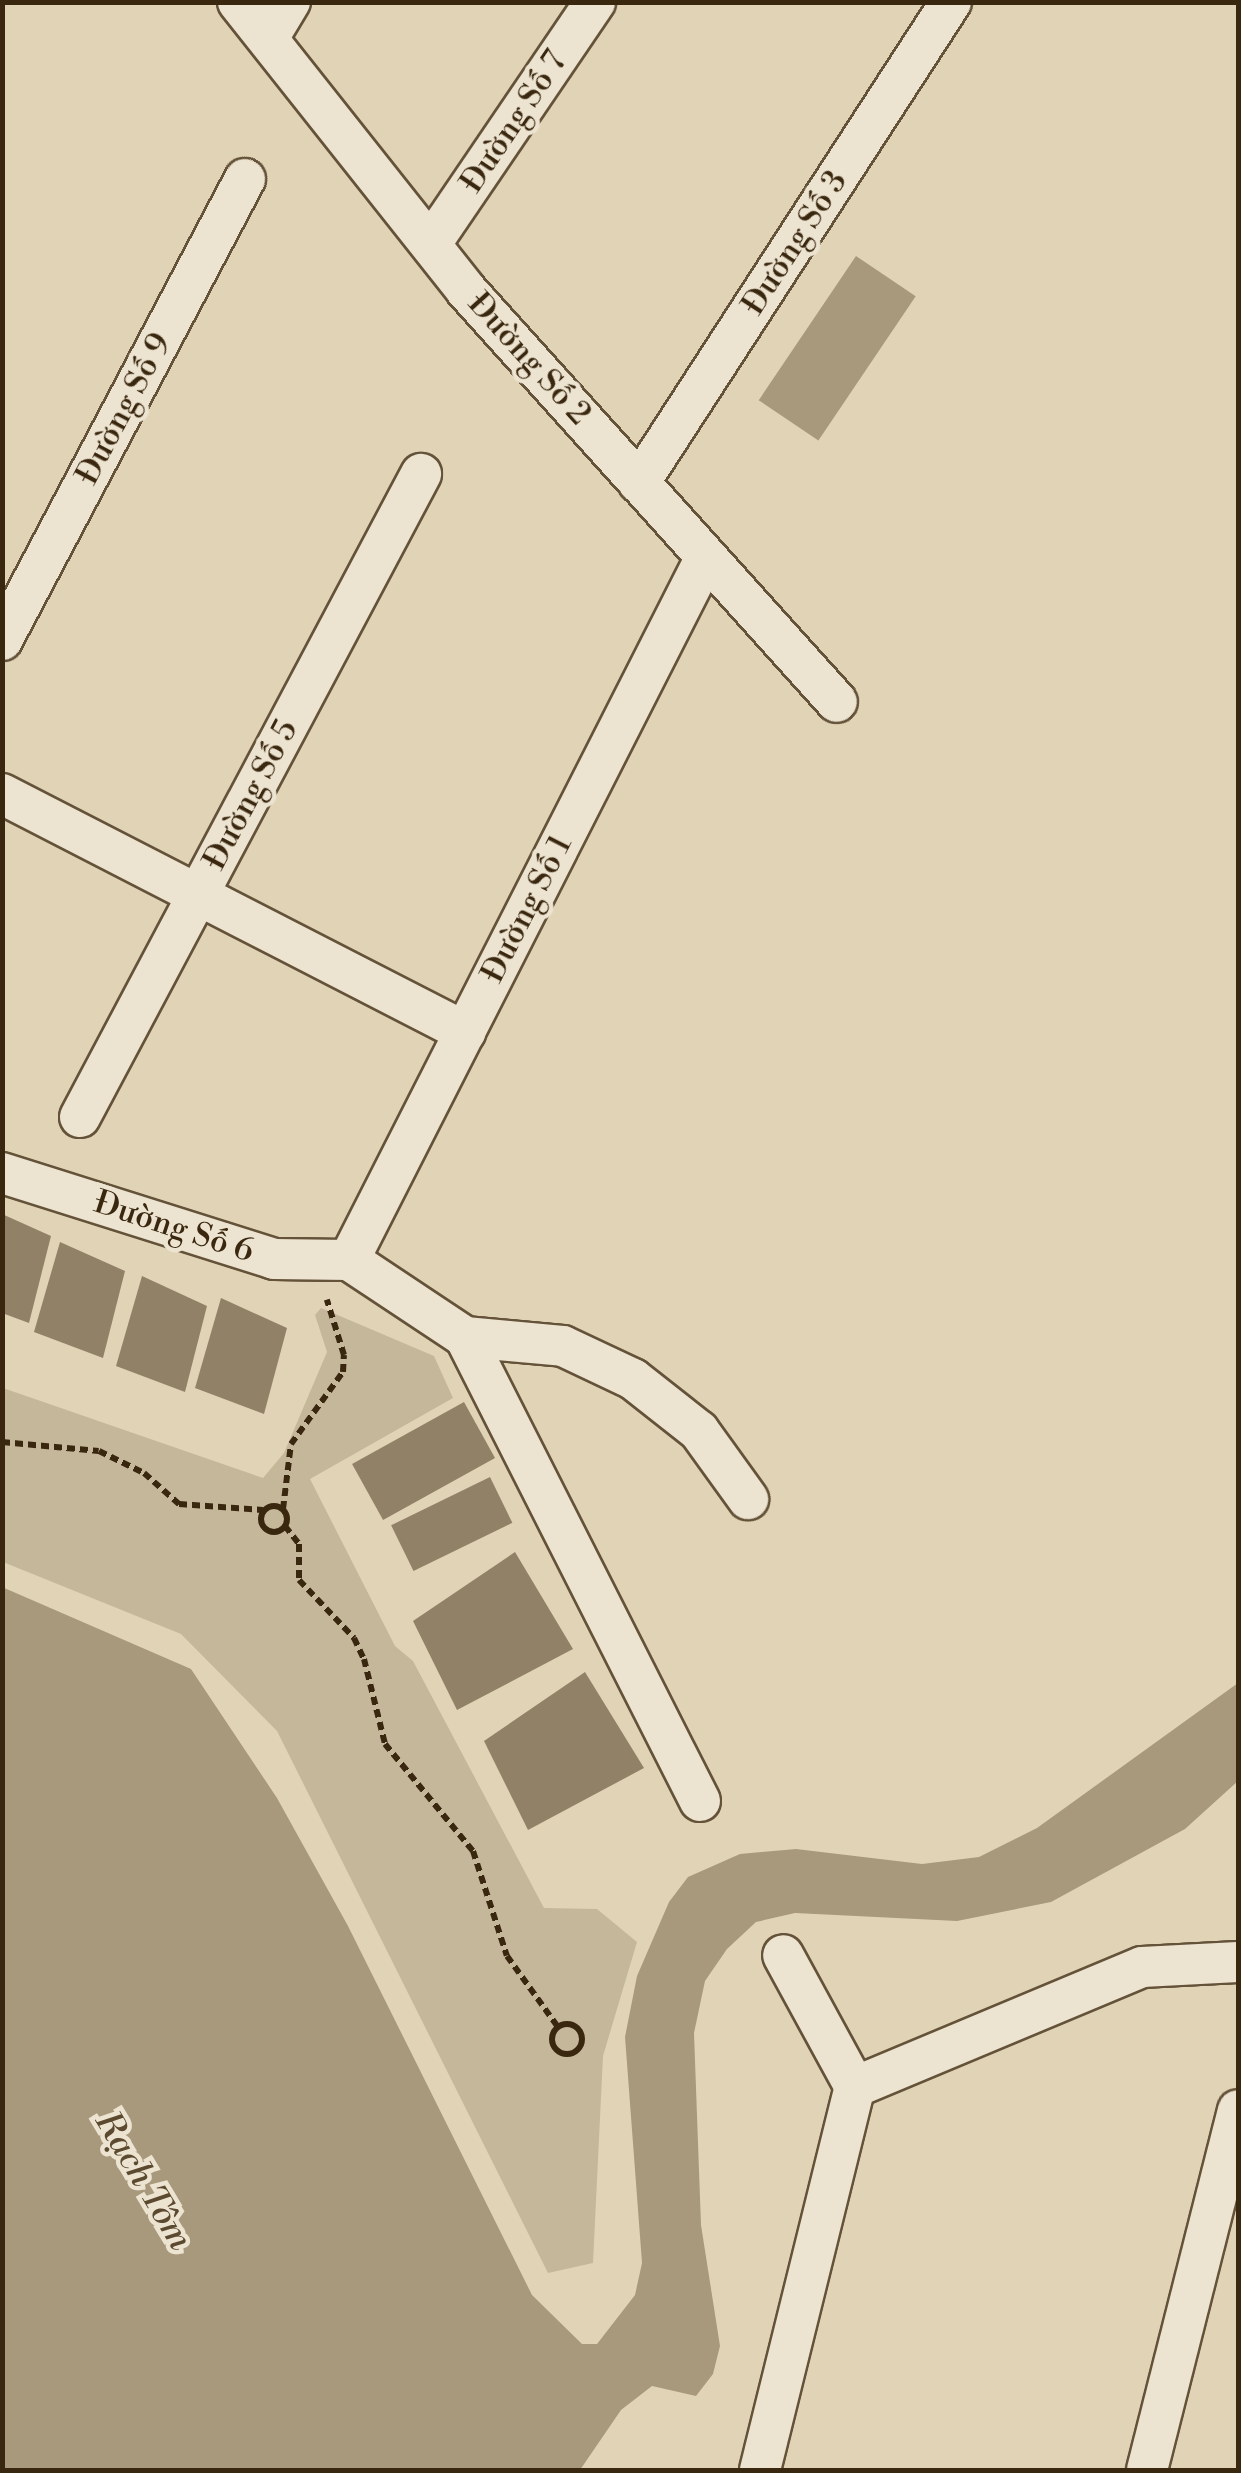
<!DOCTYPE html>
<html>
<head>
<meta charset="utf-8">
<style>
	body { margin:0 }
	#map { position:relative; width:1241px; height:2473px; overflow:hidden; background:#e1d4b6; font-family:"Libre Bodoni",serif }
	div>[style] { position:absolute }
	.green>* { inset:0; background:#c5b79a }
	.water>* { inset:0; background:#a8997d; transform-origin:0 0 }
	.building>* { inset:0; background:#918166; transform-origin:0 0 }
	.path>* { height:6px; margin-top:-3px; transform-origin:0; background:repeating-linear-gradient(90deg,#3a270f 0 8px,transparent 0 13px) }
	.path>.ring { margin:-3px; padding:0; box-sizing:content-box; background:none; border:6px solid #3a270f; border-radius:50% }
	.roads { filter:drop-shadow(2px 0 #645239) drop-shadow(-2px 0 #645239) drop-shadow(0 2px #645239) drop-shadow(0 -2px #645239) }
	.street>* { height:40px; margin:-20px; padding:0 20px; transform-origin:20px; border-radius:20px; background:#ece3d0 }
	span { translate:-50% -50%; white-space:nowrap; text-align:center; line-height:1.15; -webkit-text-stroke:9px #ece3d0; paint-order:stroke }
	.street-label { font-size:32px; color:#3a270f }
	.water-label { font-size:35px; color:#5b4930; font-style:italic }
	.frame { position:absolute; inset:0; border:5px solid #3a270f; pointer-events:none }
</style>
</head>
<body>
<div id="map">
	<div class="green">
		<div style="clip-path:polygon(321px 1308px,434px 1356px,453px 1398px,310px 1479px,395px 1646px,413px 1661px,544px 1908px,597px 1909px,637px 1942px,603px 2056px,593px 2263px,548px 2273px,277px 1731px,181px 1634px,3px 1562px,3px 1388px,263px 1478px,284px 1453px,327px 1352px,315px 1315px)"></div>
	</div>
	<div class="water">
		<div style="left:856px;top:256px;width:72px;height:174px;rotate:34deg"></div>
		<div style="clip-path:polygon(2px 1587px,191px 1669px,277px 1798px,348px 1926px,532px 2295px,582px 2344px,597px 2344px,635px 2295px,642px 2263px,625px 2037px,637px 1976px,669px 1902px,688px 1877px,740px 1854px,796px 1849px,922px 1864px,979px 1857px,1037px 1828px,1238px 1683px,1238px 1781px,1185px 1829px,1051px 1902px,957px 1921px,795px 1913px,756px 1922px,727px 1949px,705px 1981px,694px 2033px,701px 2225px,720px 2346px,713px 2374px,696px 2396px,652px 2386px,621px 2410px,580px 2470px,3px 2470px)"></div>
	</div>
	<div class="building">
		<div style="clip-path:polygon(2px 1214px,51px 1236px,29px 1323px,2px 1313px)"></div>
		<div style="clip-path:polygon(60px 1242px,125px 1271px,103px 1358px,34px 1332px)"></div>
		<div style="clip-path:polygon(142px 1276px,207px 1306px,185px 1392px,116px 1366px)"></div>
		<div style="clip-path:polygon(221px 1298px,287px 1328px,264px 1414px,195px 1388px)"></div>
		<div style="left:464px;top:1402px;width:64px;height:128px;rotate:61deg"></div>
		<div style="left:490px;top:1477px;width:51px;height:110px;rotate:64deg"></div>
		<div style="clip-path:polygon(515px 1552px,573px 1649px,457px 1710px,413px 1621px)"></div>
		<div style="clip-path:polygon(585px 1672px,644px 1768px,528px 1830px,484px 1741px)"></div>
	</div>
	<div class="path">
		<div style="left:2px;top:1442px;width:97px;rotate:5.3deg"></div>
		<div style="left:99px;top:1451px;width:50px;rotate:26.1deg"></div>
		<div style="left:144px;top:1473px;width:47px;rotate:41.5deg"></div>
		<div style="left:179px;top:1504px;width:84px;rotate:4.1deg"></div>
		<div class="ring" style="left:261px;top:1506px;width:20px;height:20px"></div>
		<div style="left:283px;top:1509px;width:65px;rotate:-83deg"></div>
		<div style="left:291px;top:1444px;width:89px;rotate:-54.2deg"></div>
		<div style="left:343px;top:1372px;width:17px;rotate:-87deg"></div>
		<div style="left:344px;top:1355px;width:58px;rotate:-107.2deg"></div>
		<div style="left:285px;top:1526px;width:23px;rotate:52deg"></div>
		<div style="left:299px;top:1544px;width:36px;rotate:90deg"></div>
		<div style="left:299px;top:1580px;width:80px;rotate:46.5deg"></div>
		<div style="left:354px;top:1638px;width:23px;rotate:65deg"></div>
		<div style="left:364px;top:1659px;width:88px;rotate:76.1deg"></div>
		<div style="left:385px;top:1744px;width:139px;rotate:50.6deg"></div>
		<div style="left:473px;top:1851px;width:110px;rotate:72.1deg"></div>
		<div style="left:507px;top:1956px;width:87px;rotate:54.3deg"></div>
		<div class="ring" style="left:552px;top:2024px;width:24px;height:24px"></div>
	</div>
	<div class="roads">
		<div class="street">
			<div style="left:238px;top:2px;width:367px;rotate:51.6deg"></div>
			<div style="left:466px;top:290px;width:554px;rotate:48deg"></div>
			<div style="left:270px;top:35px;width:39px;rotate:-59deg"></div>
			<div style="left:432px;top:242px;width:290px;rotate:-55.8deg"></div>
			<div style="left:639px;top:483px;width:573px;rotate:-57.03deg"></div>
			<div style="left:2px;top:640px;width:521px;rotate:-62.21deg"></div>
			<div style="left:2px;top:794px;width:521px;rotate:27.2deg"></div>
			<div style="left:80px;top:1117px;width:728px;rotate:-62.06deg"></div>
			<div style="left:2px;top:1173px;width:285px;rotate:17.5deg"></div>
			<div style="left:274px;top:1259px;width:75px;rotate:0.8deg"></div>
			<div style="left:349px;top:1260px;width:786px;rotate:-63.08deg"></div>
			<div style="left:349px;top:1260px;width:139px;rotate:33.6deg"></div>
			<div style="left:465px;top:1337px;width:520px;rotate:63.14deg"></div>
			<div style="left:465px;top:1337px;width:98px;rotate:5.2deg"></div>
			<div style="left:563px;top:1346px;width:77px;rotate:25.2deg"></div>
			<div style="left:633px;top:1379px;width:84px;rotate:38.2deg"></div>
			<div style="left:699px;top:1431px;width:84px;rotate:54.2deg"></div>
			<div style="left:855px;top:2087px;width:311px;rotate:-22.7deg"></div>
			<div style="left:1142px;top:1967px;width:96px;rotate:-3deg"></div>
			<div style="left:760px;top:2470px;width:395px;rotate:-76.1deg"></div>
			<div style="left:855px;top:2087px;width:150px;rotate:-118.6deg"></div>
			<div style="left:1147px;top:2470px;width:371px;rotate:-75.8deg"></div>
		</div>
	</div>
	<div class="street-label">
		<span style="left:514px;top:122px;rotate:-56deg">Đường Số 7</span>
		<span style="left:795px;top:243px;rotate:-57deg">Đường Số 3</span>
		<span style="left:529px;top:359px;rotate:48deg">Đường Số 2</span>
		<span style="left:124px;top:409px;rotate:-62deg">Đường Số 9</span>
		<span style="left:251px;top:795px;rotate:-62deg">Đường Số 5</span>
		<span style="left:527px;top:909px;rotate:-63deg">Đường Số 1</span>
		<span style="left:174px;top:1227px;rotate:18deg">Đường Số 6</span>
	</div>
	<div class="water-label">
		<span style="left:143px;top:2181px;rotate:59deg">Rạch Tôm</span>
	</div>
	<div class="frame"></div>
</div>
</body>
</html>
